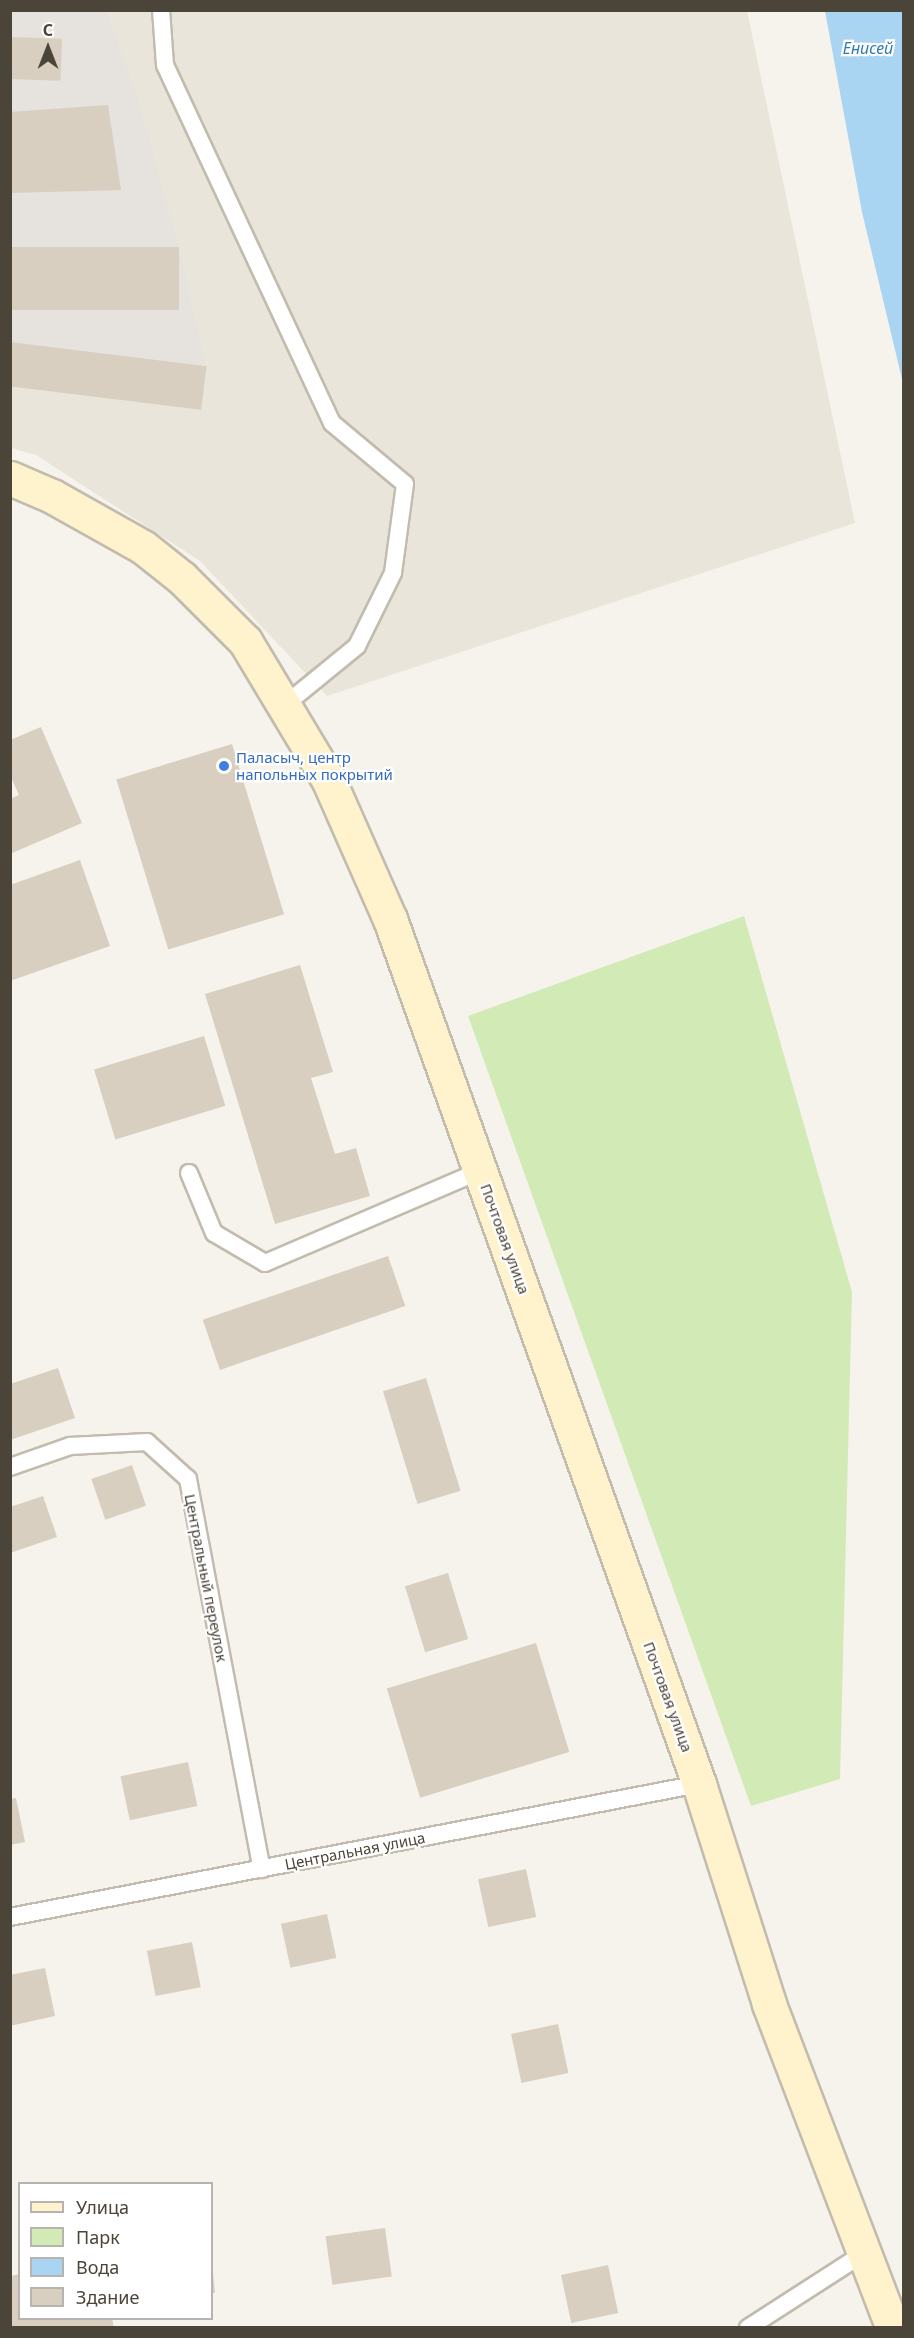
<!DOCTYPE html>
<html>
<head>
<meta charset="utf-8">
<style>
	body { margin:0 }
	#map { position:relative; width:914px; height:2338px; overflow:hidden; background:#f6f3ec; font-family:"Noto Sans",sans-serif }
	div>[style] { position:absolute }
	.residential>* { inset:0; background:#eae5da }
	.industrial>* { inset:0; background:#e6e2dd }
	.green>* { inset:0; background:#d2eab5 }
	.water>* { inset:0; background:#a9d4f2 }
	.building>* { inset:0; background:#d8cfc1; transform-origin:0 0 }
	.roads { filter:drop-shadow(2px 0 #c2bbae) drop-shadow(-2px 0 #c2bbae) drop-shadow(0 2px #c2bbae) drop-shadow(0 -2px #c2bbae) }
	.service>* { height:16px; margin:-8px; padding:0 8px; transform-origin:8px; border-radius:8px; background:#fff }
	.secondary>* { height:33px; margin:-16.5px; padding:0 16.5px; transform-origin:16.5px; border-radius:16.5px; background:#fff3cd }
	.dots>* { width:16px; height:16px; translate:-50% -50%; box-sizing:border-box; border:3px solid #fff; border-radius:50% }
	span { translate:-50% -50%; white-space:nowrap; text-align:center; line-height:1.15; -webkit-text-stroke:4.5px #fff; paint-order:stroke }
	.shop-label { font-size:15px; color:#366cbe }
	.left { translate:0 -50%; text-align:left }
	.street-label { font-size:15px; color:#4b4439 }
	.water-label { font-size:16px; color:#2e7ab2; font-style:italic }
	.frame { position:absolute; inset:0; border:12px solid #4b4439; pointer-events:none }
	.legend { position:absolute; left:18px; top:2182px; width:195px; height:138px; box-sizing:border-box; background:#fff; border:2px solid #b7b4b0; margin:0; padding:8px 10px; list-style:none; font-size:18px; color:#4b4439 }
	.legend li { display:flex; align-items:center; gap:12px; height:30px }
	.legend b { width:30px; border:2px solid #b7b4b0 }
	.north { position:absolute; left:18px; top:18px; width:60px; height:60px; -webkit-text-stroke:4px #fff; paint-order:stroke; rotate:0deg; font-size:16px; font-weight:700; line-height:24px; text-align:center; color:#4b4439 }
	.north::after { content:''; display:block; margin:auto; width:21px; height:27px; background:#4b4439; clip-path:polygon(50% 0,100% 100%,50% 72%,0 100%) }
</style>
</head>
<body>
<div id="map">
	<div class="residential">
		<div style="clip-path:polygon(10px 11px,747px 11px,855px 523px,327px 696px,200px 561px,36px 455px,11px 448px)"></div>
	</div>
	<div class="industrial">
		<div style="clip-path:polygon(11px 11px,106px 11px,136px 93px,179px 248px,206px 367px,201px 410px,11px 386px)"></div>
	</div>
	<div class="green">
		<div style="clip-path:polygon(744px 916px,852px 1292px,840px 1779px,751px 1806px,468px 1016px)"></div>
	</div>
	<div class="water">
		<div style="clip-path:polygon(825px 11px,903px 11px,903px 383px,862px 212px)"></div>
	</div>
	<div class="building">
		<div style="left:10px;top:37px;width:52px;height:42px;rotate:2deg"></div>
		<div style="clip-path:polygon(108px 105px,121px 190px,10px 193px,10px 112px)"></div>
		<div style="left:10px;top:247px;width:169px;height:63px"></div>
		<div style="left:10px;top:342px;width:198px;height:44px;rotate:7deg"></div>
		<div style="clip-path:polygon(41px 727px,82px 823px,10px 854px,10px 799px,19px 795px,10px 775px,10px 740px)"></div>
		<div style="left:232px;top:744px;width:178px;height:121px;rotate:73deg"></div>
		<div style="clip-path:polygon(80px 860px,110px 946px,10px 981px,10px 885px)"></div>
		<div style="clip-path:polygon(300px 965px,333px 1072px,311px 1078px,335px 1154px,356px 1148px,370px 1196px,275px 1224px,205px 994px)"></div>
		<div style="left:204px;top:1036px;width:73px;height:115px;rotate:73deg"></div>
		<div style="left:388px;top:1256px;width:53px;height:196px;rotate:71deg"></div>
		<div style="clip-path:polygon(58px 1368px,75px 1418px,10px 1440px,10px 1384px)"></div>
		<div style="left:426px;top:1378px;width:118px;height:45px;rotate:73deg"></div>
		<div style="left:132px;top:1465px;width:43px;height:43px;rotate:71deg"></div>
		<div style="clip-path:polygon(43px 1496px,57px 1537px,10px 1553px,10px 1507px)"></div>
		<div style="left:448px;top:1573px;width:69px;height:45px;rotate:73deg"></div>
		<div style="left:536px;top:1643px;width:114px;height:156px;rotate:73deg"></div>
		<div style="left:188px;top:1762px;width:45px;height:69px;rotate:78deg"></div>
		<div style="clip-path:polygon(16px 1798px,25px 1842px,10px 1845px,10px 1799px)"></div>
		<div style="left:526px;top:1869px;width:49px;height:49px;rotate:78deg"></div>
		<div style="left:327px;top:1914px;width:45px;height:47px;rotate:78deg"></div>
		<div style="left:192px;top:1942px;width:46px;height:46px;rotate:79deg"></div>
		<div style="clip-path:polygon(45px 1968px,55px 2016px,10px 2026px,10px 1975px)"></div>
		<div style="left:558px;top:2024px;width:50px;height:48px;rotate:78deg"></div>
		<div style="left:385px;top:2228px;width:49px;height:60px;rotate:82deg"></div>
		<div style="left:608px;top:2265px;width:49px;height:48px;rotate:78deg"></div>
		<div style="clip-path:polygon(213px 2273px,215px 2293px,212px 2293px,212px 2274px)"></div>
		<div style="clip-path:polygon(20px 2274px,20px 2318px,112px 2318px,114px 2328px,10px 2328px,10px 2276px)"></div>
	</div>
	<div class="roads">
		<div class="service">
			<div style="left:161px;top:10px;width:55px;rotate:85.8deg"></div>
			<div style="left:165px;top:65px;width:395px;rotate:65deg"></div>
			<div style="left:332px;top:423px;width:95px;rotate:39.9deg"></div>
			<div style="left:405px;top:484px;width:90px;rotate:97.7deg"></div>
			<div style="left:393px;top:573px;width:81px;rotate:116.3deg"></div>
			<div style="left:357px;top:646px;width:92px;rotate:140.8deg"></div>
			<div style="left:189px;top:1173px;width:65px;rotate:67.4deg"></div>
			<div style="left:214px;top:1233px;width:59px;rotate:30.5deg"></div>
			<div style="left:265px;top:1263px;width:234px;rotate:-23.2deg"></div>
			<div style="left:10px;top:1467px;width:64px;rotate:-19.3deg"></div>
			<div style="left:70px;top:1446px;width:77px;rotate:-3deg"></div>
			<div style="left:147px;top:1442px;width:55px;rotate:42.1deg"></div>
			<div style="left:188px;top:1479px;width:397px;rotate:79.3deg"></div>
			<div style="left:10px;top:1917px;width:702px;rotate:-10.93deg"></div>
			<div style="left:748px;top:2328px;width:140px;rotate:-32.8deg"></div>
		</div>
		<div class="secondary">
			<div style="left:10px;top:478px;width:46px;rotate:23.2deg"></div>
			<div style="left:52px;top:496px;width:104px;rotate:29.3deg"></div>
			<div style="left:143px;top:547px;width:50px;rotate:38.5deg"></div>
			<div style="left:182px;top:578px;width:89px;rotate:45deg"></div>
			<div style="left:245px;top:641px;width:163px;rotate:59deg"></div>
			<div style="left:329px;top:781px;width:151px;rotate:66.2deg"></div>
			<div style="left:390px;top:919px;width:919px;rotate:70.34deg"></div>
			<div style="left:699px;top:1784px;width:231px;rotate:72.3deg"></div>
			<div style="left:769px;top:2004px;width:347px;rotate:69.1deg"></div>
		</div>
	</div>
	<div class="dots">
		<div style="left:224px;top:766px;background:#3f7fe0"></div>
	</div>
	<div class="shop-label">
		<span class="left" style="left:236px;top:766px">Паласыч, центр<br>напольных покрытий</span>
	</div>
	<div class="street-label">
		<span style="left:505px;top:1239px;rotate:70deg">Почтовая улица</span>
		<span style="left:206px;top:1578px;rotate:79deg">Центральный переулок</span>
		<span style="left:668px;top:1697px;rotate:70deg">Почтовая улица</span>
		<span style="left:355px;top:1851px;rotate:-11deg">Центральная улица</span>
	</div>
	<div class="water-label">
		<span style="left:868px;top:48px">Енисей</span>
	</div>
	<div class="frame"></div>
	<ul class="legend">
	<li><b style="height:8px;background:#fff3cd"></b>Улица</li>
	<li><b style="height:16px;background:#d2eab5"></b>Парк</li>
	<li><b style="height:16px;background:#a9d4f2"></b>Вода</li>
	<li><b style="height:16px;background:#d8cfc1"></b>Здание</li>
	</ul>
	<div class="north">С</div>
</div>
</body>
</html>
